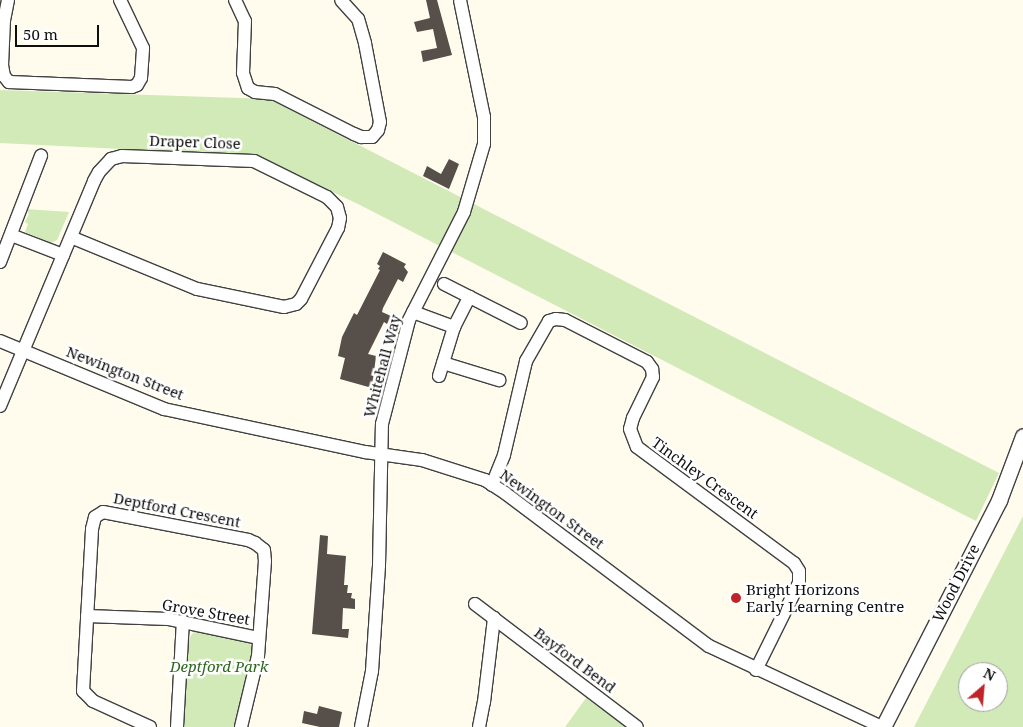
<!DOCTYPE html>
<html>
<head>
<meta charset="utf-8">
<style>
	body { margin:0 }
	#map { position:relative; width:1023px; height:727px; overflow:hidden; background:#fffcee; font-family:"Noto Serif",serif }
	div>[style] { position:absolute }
	.green>* { inset:0; background:#d2eab8 }
	.building>* { inset:0; background:#574f4a }
	.roads { filter:drop-shadow(1px 0 #414141) drop-shadow(-1px 0 #414141) drop-shadow(0 1px #414141) drop-shadow(0 -1px #414141) }
	.minor>* { height:12px; margin:-6px; padding:0 6px; transform-origin:6px; border-radius:6px; background:#fff }
	.tertiary>* { height:15px; margin:-7.5px; padding:0 7.5px; transform-origin:7.5px; border-radius:7.5px; background:#fff }
	.dots>* { width:14px; height:14px; translate:-50% -50%; box-sizing:border-box; border:2px solid #fff; border-radius:50% }
	span { translate:-50% -50%; white-space:nowrap; text-align:center; line-height:1.15; -webkit-text-stroke:5px #fff; paint-order:stroke }
	.street-label { font-size:15px; color:#0e0e0e }
	.poi-label { font-size:15px; color:#0e0e0e }
	.left { translate:0 -50%; text-align:left }
	.park-label { font-size:15px; color:#2c671d; font-style:italic }
	.north { position:absolute; left:958px; top:662px; width:50px; height:50px; box-sizing:border-box; background:#fff; border:1px solid #9f9f9f; border-radius:50%; rotate:27deg; font-size:14px; font-weight:700; line-height:20px; text-align:center; color:#0e0e0e }
	.north::after { content:''; display:block; margin:auto; width:18px; height:22px; background:#c0242b; clip-path:polygon(50% 0,100% 100%,50% 72%,0 100%) }
	.scale { position:absolute; left:15px; top:25px; width:84px; height:22px; box-sizing:border-box; border:2px solid #0e0e0e; border-top:0; padding-left:6px; font-size:15px; line-height:18px; white-space:nowrap; color:#0e0e0e; -webkit-text-stroke:4px #fff; paint-order:stroke }
</style>
</head>
<body>
<div id="map">
	<div class="green">
		<div style="clip-path:polygon(0 90px,269px 99px,999px 473px,976px 521px,358px 204px,263px 159px,243px 155px,0 143px)"></div>
		<div style="clip-path:polygon(26px 209px,69px 212px,57px 240px,51px 243px,25px 232px,28px 224px,25px 222px,29px 214px)"></div>
		<div style="clip-path:polygon(evenodd,1023px 516px,1023px 727px,914px 727px,1023px 516px,968px 672px,998px 672px,998px 702px,968px 702px,968px 672px)"></div>
		<div style="clip-path:polygon(195px 631px,247px 641px,254px 649px,237px 727px,182px 727px,187px 640px)"></div>
		<div style="clip-path:polygon(586px 698px,626px 727px,565px 727px)"></div>
	</div>
	<div class="building">
		<div style="clip-path:polygon(426px 0,437px 0,452px 55px,423px 62px,421px 51px,437px 48px,433px 29px,417px 32px,414px 22px,430px 18px)"></div>
		<div style="clip-path:polygon(449px 159px,459px 164px,449px 189px,423px 176px,427px 166px,441px 174px)"></div>
		<div style="clip-path:polygon(383px 252px,406px 264px,404px 267px,408px 272px,403px 282px,398px 279px,383px 308px,382px 312px,391px 316px,387px 324px,384px 322px,368px 354px,376px 356px,372px 388px,340px 379px,345px 358px,338px 356px,342px 337px,354px 313px,357px 315px,380px 270px,378px 269px,380px 266px,377px 264px)"></div>
		<div style="clip-path:polygon(320px 535px,328px 536px,327px 554px,346px 556px,344px 585px,348px 585px,347px 593px,352px 593px,351px 598px,355px 599px,355px 609px,343px 608px,342px 629px,349px 629px,348px 638px,312px 634px)"></div>
		<div style="clip-path:polygon(319px 706px,342px 712px,339px 727px,320px 727px,302px 723px,304px 711px,317px 714px)"></div>
	</div>
	<div class="roads">
		<div class="minor">
			<div style="left:8px;top:0;width:20px;rotate:101deg"></div>
			<div style="left:4px;top:20px;width:45px;rotate:92.5deg"></div>
			<div style="left:2px;top:65px;width:11px;rotate:80deg"></div>
			<div style="left:4px;top:76px;width:8px;rotate:50deg"></div>
			<div style="left:9px;top:82px;width:123px;rotate:2.3deg"></div>
			<div style="left:132px;top:87px;width:5px;rotate:-22deg"></div>
			<div style="left:137px;top:85px;width:8px;rotate:-60deg"></div>
			<div style="left:141px;top:78px;width:30px;rotate:-86deg"></div>
			<div style="left:143px;top:48px;width:53px;rotate:-115.6deg"></div>
			<div style="left:235px;top:0;width:23px;rotate:65deg"></div>
			<div style="left:245px;top:21px;width:52px;rotate:92.2deg"></div>
			<div style="left:243px;top:73px;width:16px;rotate:72deg"></div>
			<div style="left:248px;top:88px;width:8px;rotate:30deg"></div>
			<div style="left:255px;top:92px;width:20px;rotate:6deg"></div>
			<div style="left:275px;top:94px;width:89px;rotate:26.9deg"></div>
			<div style="left:354px;top:134px;width:8px;rotate:23deg"></div>
			<div style="left:361px;top:137px;width:11px"></div>
			<div style="left:372px;top:137px;width:9px;rotate:-49deg"></div>
			<div style="left:378px;top:130px;width:8px;rotate:-76deg"></div>
			<div style="left:380px;top:122px;width:80px;rotate:-100.8deg"></div>
			<div style="left:365px;top:43px;width:25px;rotate:-106deg"></div>
			<div style="left:358px;top:19px;width:25px;rotate:-132deg"></div>
			<div style="left:11px;top:235px;width:56px;rotate:21deg"></div>
			<div style="left:0;top:262px;width:114px;rotate:-68.9deg"></div>
			<div style="left:444px;top:284px;width:86px;rotate:26.9deg"></div>
			<div style="left:413px;top:312px;width:44px;rotate:20.1deg"></div>
			<div style="left:0;top:341px;width:178px;rotate:22.5deg"></div>
			<div style="left:164px;top:409px;width:206px;rotate:12.1deg"></div>
			<div style="left:365px;top:452px;width:58px;rotate:8deg"></div>
			<div style="left:422px;top:460px;width:66px;rotate:17.6deg"></div>
			<div style="left:485px;top:480px;width:24px;rotate:33deg"></div>
			<div style="left:505px;top:493px;width:255px;rotate:36.9deg"></div>
			<div style="left:709px;top:646px;width:191px;rotate:25.1deg"></div>
			<div style="left:443px;top:363px;width:59px;rotate:16.9deg"></div>
			<div style="left:439px;top:376px;width:51px;rotate:-73deg"></div>
			<div style="left:454px;top:327px;width:34px;rotate:-63deg"></div>
			<div style="left:0;top:406px;width:244px;rotate:-67.3deg"></div>
			<div style="left:94px;top:181px;width:10px;rotate:-61deg"></div>
			<div style="left:99px;top:172px;width:18px;rotate:-47deg"></div>
			<div style="left:111px;top:159px;width:11px;rotate:-15deg"></div>
			<div style="left:122px;top:156px;width:132px;rotate:2.2deg"></div>
			<div style="left:254px;top:161px;width:81px;rotate:26.3deg"></div>
			<div style="left:327px;top:197px;width:14px;rotate:45deg"></div>
			<div style="left:337px;top:207px;width:11px;rotate:75deg"></div>
			<div style="left:340px;top:218px;width:10px;rotate:101deg"></div>
			<div style="left:338px;top:228px;width:80px;rotate:117.5deg"></div>
			<div style="left:301px;top:299px;width:7px;rotate:135deg"></div>
			<div style="left:296px;top:304px;width:12px;rotate:166deg"></div>
			<div style="left:284px;top:307px;width:89px;rotate:-168.3deg"></div>
			<div style="left:197px;top:289px;width:136px;rotate:-157.6deg"></div>
			<div style="left:492px;top:485px;width:32px;rotate:-68deg"></div>
			<div style="left:504px;top:455px;width:97px;rotate:-76.8deg"></div>
			<div style="left:526px;top:361px;width:46px;rotate:-60.1deg"></div>
			<div style="left:549px;top:321px;width:7px;rotate:-16deg"></div>
			<div style="left:556px;top:319px;width:9px;rotate:6deg"></div>
			<div style="left:565px;top:320px;width:92px;rotate:27.1deg"></div>
			<div style="left:647px;top:362px;width:9px;rotate:54deg"></div>
			<div style="left:652px;top:369px;width:8px;rotate:83deg"></div>
			<div style="left:653px;top:377px;width:46px;rotate:116deg"></div>
			<div style="left:633px;top:418px;width:11px;rotate:105deg"></div>
			<div style="left:630px;top:429px;width:19px;rotate:69deg"></div>
			<div style="left:637px;top:447px;width:195px;rotate:36.5deg"></div>
			<div style="left:794px;top:563px;width:9px;rotate:58deg"></div>
			<div style="left:799px;top:571px;width:12px;rotate:90deg"></div>
			<div style="left:799px;top:583px;width:97px;rotate:116.3deg"></div>
			<div style="left:475px;top:604px;width:203px;rotate:37.2deg"></div>
			<div style="left:87px;top:616px;width:81px;rotate:2.1deg"></div>
			<div style="left:168px;top:619px;width:93px;rotate:11.8deg"></div>
			<div style="left:150px;top:727px;width:63px;rotate:-155.5deg"></div>
			<div style="left:93px;top:701px;width:14px;rotate:-135deg"></div>
			<div style="left:83px;top:691px;width:162px;rotate:-86.8deg"></div>
			<div style="left:92px;top:529px;width:12px;rotate:-76deg"></div>
			<div style="left:95px;top:517px;width:9px;rotate:-32deg"></div>
			<div style="left:103px;top:512px;width:148px;rotate:10.9deg"></div>
			<div style="left:248px;top:540px;width:8px;rotate:23deg"></div>
			<div style="left:255px;top:543px;width:11px;rotate:38deg"></div>
			<div style="left:264px;top:550px;width:11px;rotate:85deg"></div>
			<div style="left:265px;top:561px;width:95px;rotate:94.2deg"></div>
			<div style="left:258px;top:656px;width:73px;rotate:103.5deg"></div>
			<div style="left:177px;top:727px;width:106px;rotate:-86.8deg"></div>
			<div style="left:361px;top:727px;width:57px;rotate:-78.9deg"></div>
			<div style="left:372px;top:671px;width:106px;rotate:-86.2deg"></div>
			<div style="left:379px;top:565px;width:141px;rotate:-88.8deg"></div>
			<div style="left:382px;top:424px;width:107px;rotate:-75.4deg"></div>
			<div style="left:409px;top:320px;width:121px;rotate:-63deg"></div>
			<div style="left:464px;top:212px;width:71px;rotate:-73.6deg"></div>
			<div style="left:484px;top:144px;width:27px;rotate:-90deg"></div>
			<div style="left:484px;top:117px;width:119px;rotate:-101.6deg"></div>
			<div style="left:479px;top:727px;width:25px;rotate:-79deg"></div>
			<div style="left:484px;top:702px;width:85px;rotate:-83.2deg"></div>
		</div>
		<div class="tertiary">
			<div style="left:883px;top:727px;width:255px;rotate:-62.9deg"></div>
			<div style="left:999px;top:500px;width:68px;rotate:-69.4deg"></div>
		</div>
	</div>
	<div class="dots">
		<div style="left:736px;top:598px;background:#c0242b"></div>
	</div>
	<div class="street-label">
		<span style="left:195px;top:142px;rotate:2deg">Draper Close</span>
		<span style="left:382px;top:366px;rotate:-75deg">Whitehall Way</span>
		<span style="left:125px;top:373px;rotate:21deg">Newington Street</span>
		<span style="left:705px;top:478px;rotate:36deg">Tinchley Crescent</span>
		<span style="left:552px;top:509px;rotate:36deg">Newington Street</span>
		<span style="left:177px;top:510px;rotate:11deg">Deptford Crescent</span>
		<span style="left:956px;top:583px;rotate:-63deg">Wood Drive</span>
		<span style="left:206px;top:612px;rotate:10deg">Grove Street</span>
		<span style="left:575px;top:660px;rotate:37deg">Bayford Bend</span>
	</div>
	<div class="poi-label">
		<span class="left" style="left:746px;top:598px">Bright Horizons<br>Early Learning Centre</span>
	</div>
	<div class="park-label">
		<span style="left:219px;top:667px">Deptford Park</span>
	</div>
	<div class="north">N</div>
	<div class="scale">50 m</div>
</div>
</body>
</html>
